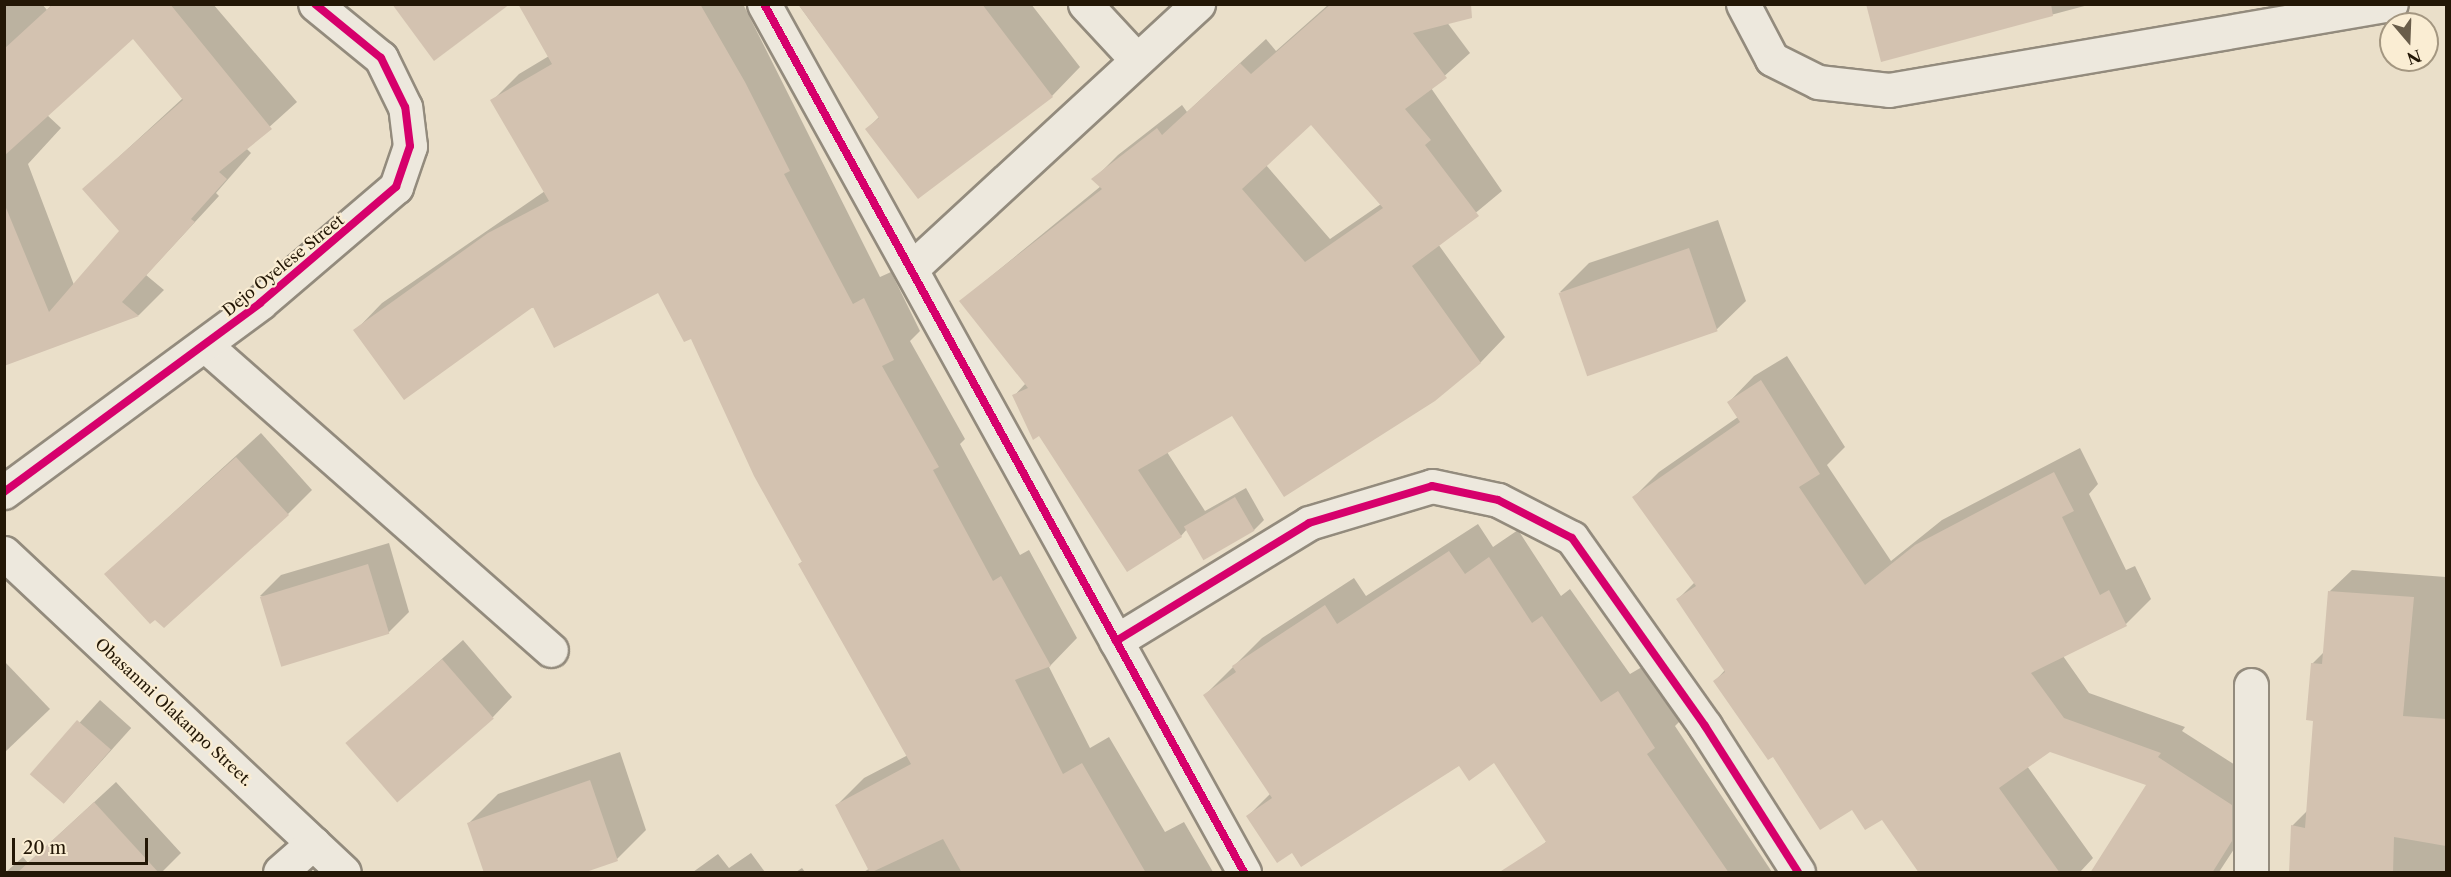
<!DOCTYPE html>
<html>
<head>
<meta charset="utf-8">
<style>
	body { margin:0 }
	#map { position:relative; width:2451px; height:877px; overflow:hidden; background:#eadfc9; font-family:"Libre Caslon Text",serif }
	div>[style] { position:absolute }
	.shadow>* { inset:0; background:#0003; transform-origin:0 0 }
	.building>* { inset:0; background:#d3c2b0; transform-origin:0 0 }
	.roads { filter:drop-shadow(2px 0 #938b7d) drop-shadow(-2px 0 #938b7d) drop-shadow(0 2px #938b7d) drop-shadow(0 -2px #938b7d) }
	.minor>* { height:33px; margin:-16.5px; padding:0 16.5px; transform-origin:16.5px; border-radius:16.5px; background:#ede8dd }
	.cycleway>* { height:8px; margin:-4px; padding:0 4px; transform-origin:4px; border-radius:4px; background:#d6006c }
	span { translate:-50% -50%; white-space:nowrap; text-align:center; line-height:1.15; -webkit-text-stroke:4.5px #faedd3; paint-order:stroke }
	.street-label { font-size:16px; color:#231706 }
	.frame { position:absolute; inset:0; border:6px solid #231706; pointer-events:none }
	.north { position:absolute; left:2379px; top:12px; width:60px; height:60px; box-sizing:border-box; background:#faedd3; border:2px solid #a49781; border-radius:50%; rotate:161deg; font-size:16px; font-weight:700; line-height:24px; text-align:center; color:#231706 }
	.north::after { content:''; display:block; margin:auto; width:21px; height:27px; background:#695d4a; clip-path:polygon(50% 0,100% 100%,50% 72%,0 100%) }
	.scale { position:absolute; left:12px; top:838px; width:136px; height:27px; box-sizing:border-box; border:3px solid #231706; border-top:0; padding-left:8px; font-size:18px; line-height:21px; white-space:nowrap; color:#231706; -webkit-text-stroke:4px #faedd3; paint-order:stroke }
</style>
</head>
<body>
<div id="map">
	<div class="shadow">
		<div style="clip-path:polygon(evenodd,4px 4px,42px 4px,47px 10px,52px 4px,213px 4px,297px 102px,246px 148px,251px 153px,216px 193px,219px 196px,146px 275px,164px 290px,139px 315px,4px 365px,4px 4px,133px 37px,183px 98px,84px 189px,121px 231px,74px 285px,28px 164px,61px 128px,47px 115px,133px 37px)"></div>
		<div style="clip-path:polygon(520px 4px,743px 4px,880px 277px,891px 272px,920px 331px,910px 341px,965px 439px,960px 444px,1020px 555px,1029px 550px,1077px 638px,1049px 667px,1090px 748px,1109px 737px,1165px 832px,1184px 822px,1213px 872px,864px 872px,870px 868px,837px 805px,864px 778px,908px 755px,799px 564px,803px 561px,692px 337px,659px 291px,355px 331px,382px 303px,545px 191px,492px 101px,519px 74px,549px 56px)"></div>
		<div style="clip-path:polygon(798px 4px,1031px 4px,1080px 67px,1052px 96px,919px 197px,867px 129px,880px 116px)"></div>
		<div style="clip-path:polygon(evenodd,1329px 4px,1446px 21px,1470px 53px,1431px 88px,1502px 191px,1438px 244px,1505px 337px,1481px 362px,1284px 495px,1233px 414px,1167px 452px,1205px 511px,1246px 488px,1264px 520px,1254px 530px,1187px 529px,1181px 536px,1014px 396px,1026px 383px,961px 301px,1101px 186px,1094px 179px,1118px 155px,1182px 105px,1187px 112px,1266px 39px,1276px 51px,1329px 4px,1311px 123px,1381px 204px,1330px 239px,1266px 165px,1311px 123px)"></div>
		<div style="clip-path:polygon(1867px 4px,2092px 4px,1883px 60px)"></div>
		<div style="clip-path:polygon(1718px 220px,1746px 301px,1716px 330px,1560px 292px,1589px 263px)"></div>
		<div style="clip-path:polygon(1787px 356px,1845px 447px,1827px 465px,1891px 561px,1942px 520px,2080px 448px,2098px 484px,2089px 494px,2126px 570px,2135px 566px,2151px 599px,2126px 624px,2063px 656px,2089px 693px,2185px 727px,2182px 731px,2257px 779px,2257px 814px,2219px 872px,2092px 872px,2149px 784px,2050px 750px,2027px 766px,2093px 858px,2080px 872px,1949px 872px,1824px 766px,1774px 755px,1715px 681px,1725px 670px,1678px 599px,1695px 582px,1634px 497px,1659px 472px,1738px 417px,1729px 402px,1754px 376px)"></div>
		<div style="clip-path:polygon(261px 433px,312px 490px,288px 514px,106px 574px)"></div>
		<div style="clip-path:polygon(1478px 524px,1493px 547px,1518px 530px,1561px 596px,1570px 589px,1630px 674px,1647px 664px,1682px 719px,1675px 726px,1772px 872px,1556px 872px,1539px 848px,1547px 841px,1495px 761px,1459px 764px,1292px 851px,1248px 816px,1271px 793px,1205px 695px,1262px 638px,1354px 578px,1366px 596px)"></div>
		<div style="clip-path:polygon(389px 543px,409px 612px,388px 633px,260px 596px,281px 575px)"></div>
		<div style="clip-path:polygon(2352px 570px,2446px 577px,2446px 872px,2291px 872px,2292px 826px,2307px 811px,2315px 720px,2312px 664px,2324px 652px,2330px 591px)"></div>
		<div style="clip-path:polygon(463px 640px,512px 697px,493px 717px,348px 743px)"></div>
		<div style="clip-path:polygon(4px 661px,50px 709px,4px 753px)"></div>
		<div style="left:100px;top:700px;width:42px;height:100px;rotate:42deg"></div>
		<div style="clip-path:polygon(620px 752px,646px 830px,617px 859px,469px 823px,498px 794px)"></div>
		<div style="clip-path:polygon(116px 782px,181px 853px,162px 872px,6px 872px,23px 857px,28px 863px)"></div>
		<div style="clip-path:polygon(751px 853px,765px 872px,693px 872px,718px 854px,729px 868px)"></div>
		<div style="clip-path:polygon(802px 868px,805px 872px,796px 872px)"></div>
	</div>
	<div class="building">
		<div style="clip-path:polygon(53px 4px,170px 4px,272px 129px,219px 172px,227px 179px,191px 219px,195px 222px,122px 302px,139px 316px,4px 366px,4px 203px,49px 312px,119px 231px,82px 189px,183px 100px,133px 39px,4px 156px,4px 49px)"></div>
		<div style="clip-path:polygon(392px 4px,510px 4px,434px 61px)"></div>
		<div style="clip-path:polygon(518px 4px,700px 4px,745px 82px,790px 171px,784px 174px,853px 304px,864px 298px,894px 360px,882px 366px,939px 467px,933px 470px,993px 581px,1001px 576px,1051px 666px,1015px 680px,1063px 774px,1082px 763px,1146px 873px,962px 873px,943px 839px,870px 873px,835px 805px,911px 764px,798px 564px,802px 562px,754px 476px,691px 339px,684px 342px,658px 293px,554px 348px,533px 307px,404px 400px,353px 330px,488px 233px,549px 201px,490px 100px,552px 64px)"></div>
		<div style="clip-path:polygon(798px 4px,982px 4px,1053px 97px,918px 199px,865px 129px,879px 118px)"></div>
		<div style="clip-path:polygon(evenodd,1331px 4px,1471px 4px,1472px 18px,1413px 33px,1447px 78px,1405px 109px,1431px 140px,1425px 145px,1479px 216px,1412px 266px,1481px 363px,1435px 401px,1284px 497px,1232px 416px,1138px 470px,1182px 537px,1127px 572px,1039px 436px,1033px 440px,1012px 395px,1028px 388px,959px 301px,1102px 189px,1091px 179px,1157px 128px,1162px 135px,1240px 63px,1251px 74px,1331px 4px,1311px 125px,1383px 208px,1305px 262px,1242px 189px,1311px 125px)"></div>
		<div style="clip-path:polygon(1866px 4px,2051px 4px,2053px 16px,1881px 62px)"></div>
		<div style="left:1689px;top:248px;width:88px;height:138px;rotate:71deg"></div>
		<div style="clip-path:polygon(1761px 380px,1820px 474px,1799px 487px,1865px 585px,1915px 545px,2054px 472px,2074px 511px,2062px 517px,2100px 595px,2109px 590px,2127px 626px,2031px 673px,2064px 718px,2161px 753px,2158px 757px,2232px 805px,2232px 841px,2212px 873px,2090px 873px,2146px 785px,2050px 752px,1999px 788px,2060px 873px,1919px 873px,1882px 820px,1865px 830px,1852px 810px,1820px 830px,1773px 757px,1768px 760px,1713px 681px,1725px 672px,1676px 599px,1696px 586px,1632px 497px,1740px 422px,1727px 402px)"></div>
		<div style="clip-path:polygon(236px 457px,289px 515px,164px 628px,155px 620px,150px 624px,104px 574px)"></div>
		<div style="left:1235px;top:497px;width:39px;height:59px;rotate:60deg"></div>
		<div style="clip-path:polygon(1449px 551px,1465px 574px,1489px 557px,1532px 623px,1542px 616px,1601px 702px,1618px 691px,1655px 748px,1647px 754px,1729px 873px,1498px 873px,1546px 842px,1494px 763px,1469px 781px,1459px 766px,1301px 867px,1292px 853px,1277px 863px,1246px 816px,1272px 798px,1203px 695px,1236px 672px,1232px 666px,1325px 605px,1337px 624px)"></div>
		<div style="left:368px;top:564px;width:73px;height:113px;rotate:73deg"></div>
		<div style="clip-path:polygon(2328px 591px,2414px 597px,2403px 716px,2446px 719px,2446px 846px,2394px 837px,2393px 873px,2289px 873px,2291px 825px,2305px 828px,2313px 721px,2306px 720px,2311px 663px,2322px 664px)"></div>
		<div style="left:442px;top:659px;width:79px;height:128px;rotate:49deg"></div>
		<div style="left:77px;top:720px;width:45px;height:72px;rotate:41deg"></div>
		<div style="clip-path:polygon(590px 780px,618px 861px,583px 873px,484px 873px,467px 823px)"></div>
		<div style="clip-path:polygon(94px 802px,159px 873px,17px 873px)"></div>
	</div>
	<div class="roads">
		<div class="minor">
			<div style="left:764px;top:4px;width:992px;rotate:61.06deg"></div>
			<div style="left:1085px;top:4px;width:76px;rotate:47.1deg"></div>
			<div style="left:1743px;top:4px;width:62px;rotate:62.2deg"></div>
			<div style="left:1772px;top:59px;width:51px;rotate:26.6deg"></div>
			<div style="left:1818px;top:82px;width:71px;rotate:6.4deg"></div>
			<div style="left:1889px;top:90px;width:509px;rotate:-9.72deg"></div>
			<div style="left:913px;top:267px;width:388px;rotate:-42.7deg"></div>
			<div style="left:205px;top:345px;width:461px;rotate:41.4deg"></div>
			<div style="left:4px;top:492px;width:318px;rotate:-36.4deg"></div>
			<div style="left:260px;top:303px;width:179px;rotate:-40.5deg"></div>
			<div style="left:396px;top:187px;width:43px;rotate:-71.1deg"></div>
			<div style="left:410px;top:146px;width:39px;rotate:-97deg"></div>
			<div style="left:405px;top:107px;width:55px;rotate:-116.1deg"></div>
			<div style="left:381px;top:58px;width:85px;rotate:-140.7deg"></div>
			<div style="left:4px;top:553px;width:466px;rotate:43.2deg"></div>
			<div style="left:1116px;top:641px;width:226px;rotate:-31.4deg"></div>
			<div style="left:1309px;top:523px;width:128px;rotate:-16.7deg"></div>
			<div style="left:1432px;top:486px;width:67px;rotate:12deg"></div>
			<div style="left:1498px;top:500px;width:83px;rotate:27.2deg"></div>
			<div style="left:1572px;top:538px;width:230px;rotate:54.7deg"></div>
			<div style="left:1705px;top:726px;width:173px;rotate:57.5deg"></div>
			<div style="left:2251px;top:685px;width:187px;rotate:90deg"></div>
			<div style="left:280px;top:872px;width:44px;rotate:-41.3deg"></div>
		</div>
	</div>
	<div class="cycleway">
		<div style="left:764px;top:4px;width:992px;rotate:61.06deg"></div>
		<div style="left:4px;top:492px;width:318px;rotate:-36.4deg"></div>
		<div style="left:260px;top:303px;width:179px;rotate:-40.5deg"></div>
		<div style="left:396px;top:187px;width:43px;rotate:-71.1deg"></div>
		<div style="left:410px;top:146px;width:39px;rotate:-97deg"></div>
		<div style="left:405px;top:107px;width:55px;rotate:-116.1deg"></div>
		<div style="left:381px;top:58px;width:85px;rotate:-140.7deg"></div>
		<div style="left:1116px;top:641px;width:226px;rotate:-31.4deg"></div>
		<div style="left:1309px;top:523px;width:128px;rotate:-16.7deg"></div>
		<div style="left:1432px;top:486px;width:67px;rotate:12deg"></div>
		<div style="left:1498px;top:500px;width:83px;rotate:27.2deg"></div>
		<div style="left:1572px;top:538px;width:230px;rotate:54.7deg"></div>
		<div style="left:1705px;top:726px;width:173px;rotate:57.5deg"></div>
	</div>
	<div class="street-label">
		<span style="left:283px;top:265px;rotate:-39deg">Dejo Oyelese Street</span>
		<span style="left:174px;top:712px;rotate:43deg">Obasanmi Olakanpo Street.</span>
	</div>
	<div class="frame"></div>
	<div class="north">N</div>
	<div class="scale">20 m</div>
</div>
</body>
</html>
